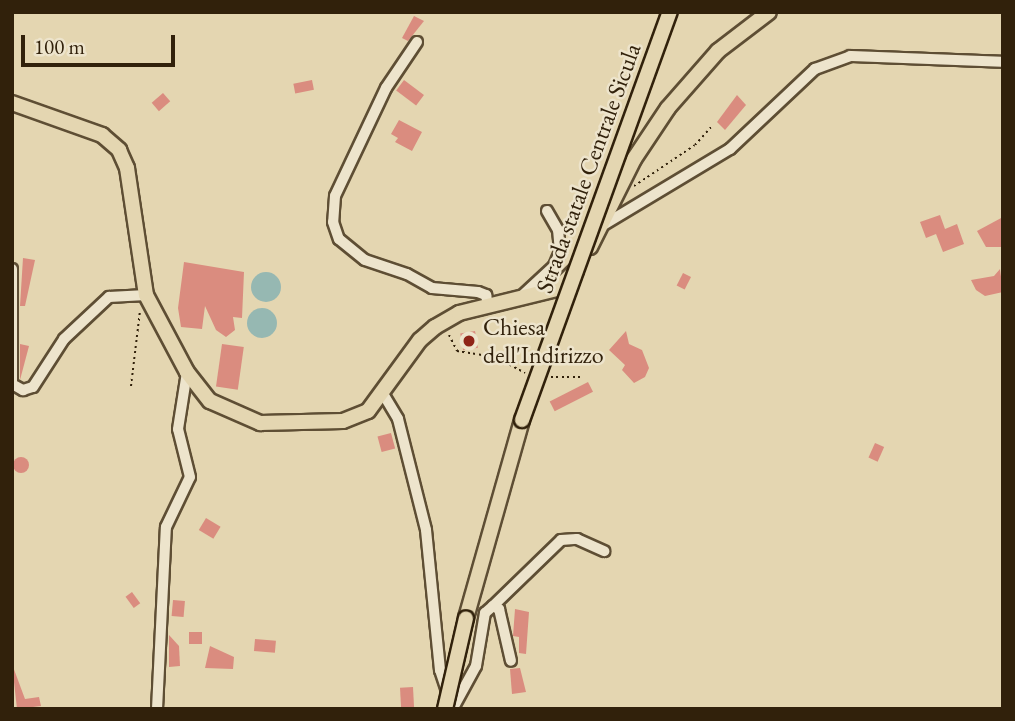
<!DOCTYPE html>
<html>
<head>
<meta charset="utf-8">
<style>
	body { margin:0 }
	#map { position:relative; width:1015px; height:721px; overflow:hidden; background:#e4d6b1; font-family:"EB Garamond",serif }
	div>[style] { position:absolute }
	.water>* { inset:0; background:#96b8b2 }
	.round { border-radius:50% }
	.building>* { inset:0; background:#da8c7f; transform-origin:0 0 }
	.path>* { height:2px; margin-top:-1px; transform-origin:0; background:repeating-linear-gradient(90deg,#31210b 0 2px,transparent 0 5.5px) }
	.roads { filter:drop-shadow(2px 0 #5e4e34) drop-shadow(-2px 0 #5e4e34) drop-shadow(0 2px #5e4e34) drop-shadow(0 -2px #5e4e34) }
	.minor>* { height:10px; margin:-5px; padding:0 5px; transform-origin:5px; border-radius:5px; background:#ede4cc }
	.major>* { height:14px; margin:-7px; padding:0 7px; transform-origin:7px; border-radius:7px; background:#e4d6b1 }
	.bridges { filter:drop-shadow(2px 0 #31210b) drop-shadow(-2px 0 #31210b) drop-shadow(0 2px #31210b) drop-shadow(0 -2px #31210b) }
	.major-bridge>* { height:14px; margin:-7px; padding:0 7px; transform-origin:7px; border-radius:7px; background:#e4d6b1 }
	.dots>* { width:19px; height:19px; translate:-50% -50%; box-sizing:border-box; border:4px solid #ede4cc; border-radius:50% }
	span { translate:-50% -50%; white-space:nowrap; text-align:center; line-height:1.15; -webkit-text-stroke:5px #ede4cc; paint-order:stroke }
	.street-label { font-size:24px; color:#31210b }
	.poi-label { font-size:24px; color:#31210b }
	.left { translate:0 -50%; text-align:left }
	.frame { position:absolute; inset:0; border:14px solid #31210b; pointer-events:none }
	.scale { position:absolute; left:21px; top:35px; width:154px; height:32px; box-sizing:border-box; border:4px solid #31210b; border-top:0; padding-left:9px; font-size:21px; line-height:24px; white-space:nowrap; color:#31210b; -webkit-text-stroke:5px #ede4cc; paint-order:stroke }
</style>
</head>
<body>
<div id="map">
	<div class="water">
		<div class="round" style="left:251px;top:272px;width:30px;height:30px"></div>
		<div class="round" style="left:247px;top:308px;width:30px;height:30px"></div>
	</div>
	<div class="building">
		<div style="clip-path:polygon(414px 16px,424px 21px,408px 41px,402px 38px)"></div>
		<div style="left:312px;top:80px;width:10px;height:19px;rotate:79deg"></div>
		<div style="left:404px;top:80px;width:25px;height:13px;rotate:37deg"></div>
		<div style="left:163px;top:93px;width:11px;height:15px;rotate:49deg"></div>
		<div style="clip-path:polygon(737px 95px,746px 105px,725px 130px,717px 122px)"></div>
		<div style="clip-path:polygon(399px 120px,422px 132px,412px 151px,395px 142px,398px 138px,391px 134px)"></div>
		<div style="clip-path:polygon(940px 215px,945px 229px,957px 224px,964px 244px,943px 252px,936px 234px,926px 238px,920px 222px)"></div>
		<div style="clip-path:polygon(1003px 217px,1003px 247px,986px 247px,977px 231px)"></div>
		<div style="clip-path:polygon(23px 258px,35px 260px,25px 306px,20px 306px)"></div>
		<div style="clip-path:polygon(184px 262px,244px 272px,242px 318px,233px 317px,235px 330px,226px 337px,216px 330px,205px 306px,202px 329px,181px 327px,178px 308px)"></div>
		<div style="clip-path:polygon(1000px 269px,1003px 292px,985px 296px,976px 290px,971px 280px,994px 276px)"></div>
		<div style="left:683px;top:273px;width:9px;height:14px;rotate:27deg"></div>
		<div style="left:475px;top:331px;width:17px;height:15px;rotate:80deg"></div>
		<div style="clip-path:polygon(626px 331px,629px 344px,642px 350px,649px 368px,645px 377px,634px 383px,622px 370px,625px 365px,609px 350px)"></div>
		<div style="clip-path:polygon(20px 344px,29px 346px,20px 380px)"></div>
		<div style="left:222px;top:344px;width:22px;height:43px;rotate:8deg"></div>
		<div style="left:588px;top:382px;width:11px;height:43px;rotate:63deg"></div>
		<div style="left:391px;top:433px;width:16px;height:14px;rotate:75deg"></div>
		<div style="left:875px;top:443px;width:10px;height:16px;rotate:24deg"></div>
		<div class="round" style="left:13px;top:457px;width:16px;height:16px"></div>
		<div style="left:206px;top:518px;width:17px;height:14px;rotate:31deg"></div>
		<div style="left:132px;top:592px;width:14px;height:8px;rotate:54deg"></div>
		<div style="left:173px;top:600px;width:12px;height:16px;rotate:5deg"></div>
		<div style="clip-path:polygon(515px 609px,529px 612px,526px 654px,519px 653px,519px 637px,513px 636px)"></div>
		<div style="left:189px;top:632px;width:13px;height:12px"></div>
		<div style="clip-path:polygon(169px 635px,179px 646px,180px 666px,169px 667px)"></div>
		<div style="left:255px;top:639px;width:21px;height:12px;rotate:5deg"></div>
		<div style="clip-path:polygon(210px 646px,234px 657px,233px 669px,205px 668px)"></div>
		<div style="clip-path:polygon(12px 664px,25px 699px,39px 697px,41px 706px,17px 709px)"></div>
		<div style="clip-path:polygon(520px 668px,526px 692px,512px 694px,510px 669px)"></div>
		<div style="left:413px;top:687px;width:22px;height:13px;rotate:87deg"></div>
	</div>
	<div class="path">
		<div style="left:634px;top:186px;width:73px;rotate:-33.9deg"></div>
		<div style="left:695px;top:145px;width:27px;rotate:-48deg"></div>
		<div style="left:449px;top:335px;width:18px;rotate:63deg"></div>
		<div style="left:457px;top:351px;width:38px;rotate:9deg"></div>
		<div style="left:495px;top:357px;width:34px;rotate:28deg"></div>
		<div style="left:551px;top:377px;width:30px"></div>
		<div style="left:131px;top:386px;width:76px;rotate:-83.2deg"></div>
	</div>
	<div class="roads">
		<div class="minor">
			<div style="left:417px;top:42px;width:55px;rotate:124deg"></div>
			<div style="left:386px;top:88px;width:119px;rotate:115.3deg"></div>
			<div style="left:335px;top:196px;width:26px;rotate:94deg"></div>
			<div style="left:333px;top:222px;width:18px;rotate:71deg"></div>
			<div style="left:339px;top:239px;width:33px;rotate:39deg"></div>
			<div style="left:365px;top:260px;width:44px;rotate:18.4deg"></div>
			<div style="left:407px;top:274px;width:29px;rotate:29deg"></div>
			<div style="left:432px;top:288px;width:46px;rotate:5deg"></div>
			<div style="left:478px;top:292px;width:9px;rotate:21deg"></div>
			<div style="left:486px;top:295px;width:10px;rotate:79deg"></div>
			<div style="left:600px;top:227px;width:152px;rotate:-31deg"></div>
			<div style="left:730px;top:149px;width:117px;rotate:-43.3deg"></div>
			<div style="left:815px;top:69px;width:37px;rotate:-20deg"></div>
			<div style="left:850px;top:56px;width:153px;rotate:2.2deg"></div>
			<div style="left:12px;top:269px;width:115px;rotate:90deg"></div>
			<div style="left:12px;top:384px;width:13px;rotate:29deg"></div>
			<div style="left:23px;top:390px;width:10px;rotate:-17deg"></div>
			<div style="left:33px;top:387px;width:57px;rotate:-57.1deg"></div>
			<div style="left:64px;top:339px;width:62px;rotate:-43deg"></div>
			<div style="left:109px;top:297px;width:37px;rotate:-3deg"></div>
			<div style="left:524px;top:294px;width:41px;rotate:-43deg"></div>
			<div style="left:554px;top:266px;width:15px;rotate:-67deg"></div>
			<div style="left:560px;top:252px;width:22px;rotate:-95deg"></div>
			<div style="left:558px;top:230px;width:22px;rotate:-120deg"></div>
			<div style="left:382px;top:392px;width:31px;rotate:59deg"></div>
			<div style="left:398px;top:419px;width:114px;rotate:75.8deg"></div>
			<div style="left:426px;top:530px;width:141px;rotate:84.3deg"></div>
			<div style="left:440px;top:670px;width:41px;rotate:71.6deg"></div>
			<div style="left:493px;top:606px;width:95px;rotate:-44.1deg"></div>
			<div style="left:561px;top:540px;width:16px;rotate:-4deg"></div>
			<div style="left:577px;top:539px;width:30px;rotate:24deg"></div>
			<div style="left:453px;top:708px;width:48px;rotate:-61.3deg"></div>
			<div style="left:476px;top:666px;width:54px;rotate:-80.4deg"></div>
			<div style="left:485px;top:613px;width:11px;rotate:-41deg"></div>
			<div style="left:493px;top:606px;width:7px;rotate:27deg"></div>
			<div style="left:499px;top:609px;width:53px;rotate:77deg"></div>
			<div style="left:157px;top:709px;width:182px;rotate:-87.2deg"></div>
			<div style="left:166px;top:527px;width:55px;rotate:-64.4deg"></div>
			<div style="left:190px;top:477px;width:49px;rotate:-104deg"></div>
			<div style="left:178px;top:429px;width:58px;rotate:-81deg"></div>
		</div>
		<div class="major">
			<div style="left:12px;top:103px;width:96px;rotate:19.6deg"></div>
			<div style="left:102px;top:135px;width:23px;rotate:41deg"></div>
			<div style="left:119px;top:150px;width:20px;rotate:66deg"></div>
			<div style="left:127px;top:168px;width:128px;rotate:81.5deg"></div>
			<div style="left:146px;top:295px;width:87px;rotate:62deg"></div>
			<div style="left:187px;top:372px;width:37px;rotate:52deg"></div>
			<div style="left:210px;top:401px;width:55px;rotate:23.7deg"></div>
			<div style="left:260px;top:423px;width:83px;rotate:-1.4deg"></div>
			<div style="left:343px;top:421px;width:27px;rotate:-22deg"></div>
			<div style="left:368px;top:411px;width:88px;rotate:-53.8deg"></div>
			<div style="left:420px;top:340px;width:20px;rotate:-41deg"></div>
			<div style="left:435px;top:327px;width:28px;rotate:-30deg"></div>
			<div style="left:459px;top:313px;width:101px;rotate:-13.8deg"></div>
			<div style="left:557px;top:289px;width:27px;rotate:-45deg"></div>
			<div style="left:590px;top:247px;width:98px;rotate:-63.4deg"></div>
			<div style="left:634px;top:159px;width:61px;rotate:-56.3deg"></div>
			<div style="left:668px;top:108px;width:76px;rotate:-48.7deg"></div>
			<div style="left:718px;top:51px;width:64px;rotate:-37.4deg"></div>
			<div style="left:466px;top:618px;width:206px;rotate:-74.2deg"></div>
		</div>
	</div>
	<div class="bridges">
		<div class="major-bridge">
			<div style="left:522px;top:420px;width:434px;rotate:-70.1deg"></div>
			<div style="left:445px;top:709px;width:93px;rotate:-77deg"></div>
		</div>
	</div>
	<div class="dots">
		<div style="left:469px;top:341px;background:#8f2418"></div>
	</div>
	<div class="street-label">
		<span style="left:588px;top:168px;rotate:-70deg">Strada statale Centrale Sicula</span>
	</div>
	<div class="poi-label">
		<span class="left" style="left:483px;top:341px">Chiesa<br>dell'Indirizzo</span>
	</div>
	<div class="frame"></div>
	<div class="scale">100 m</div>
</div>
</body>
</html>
